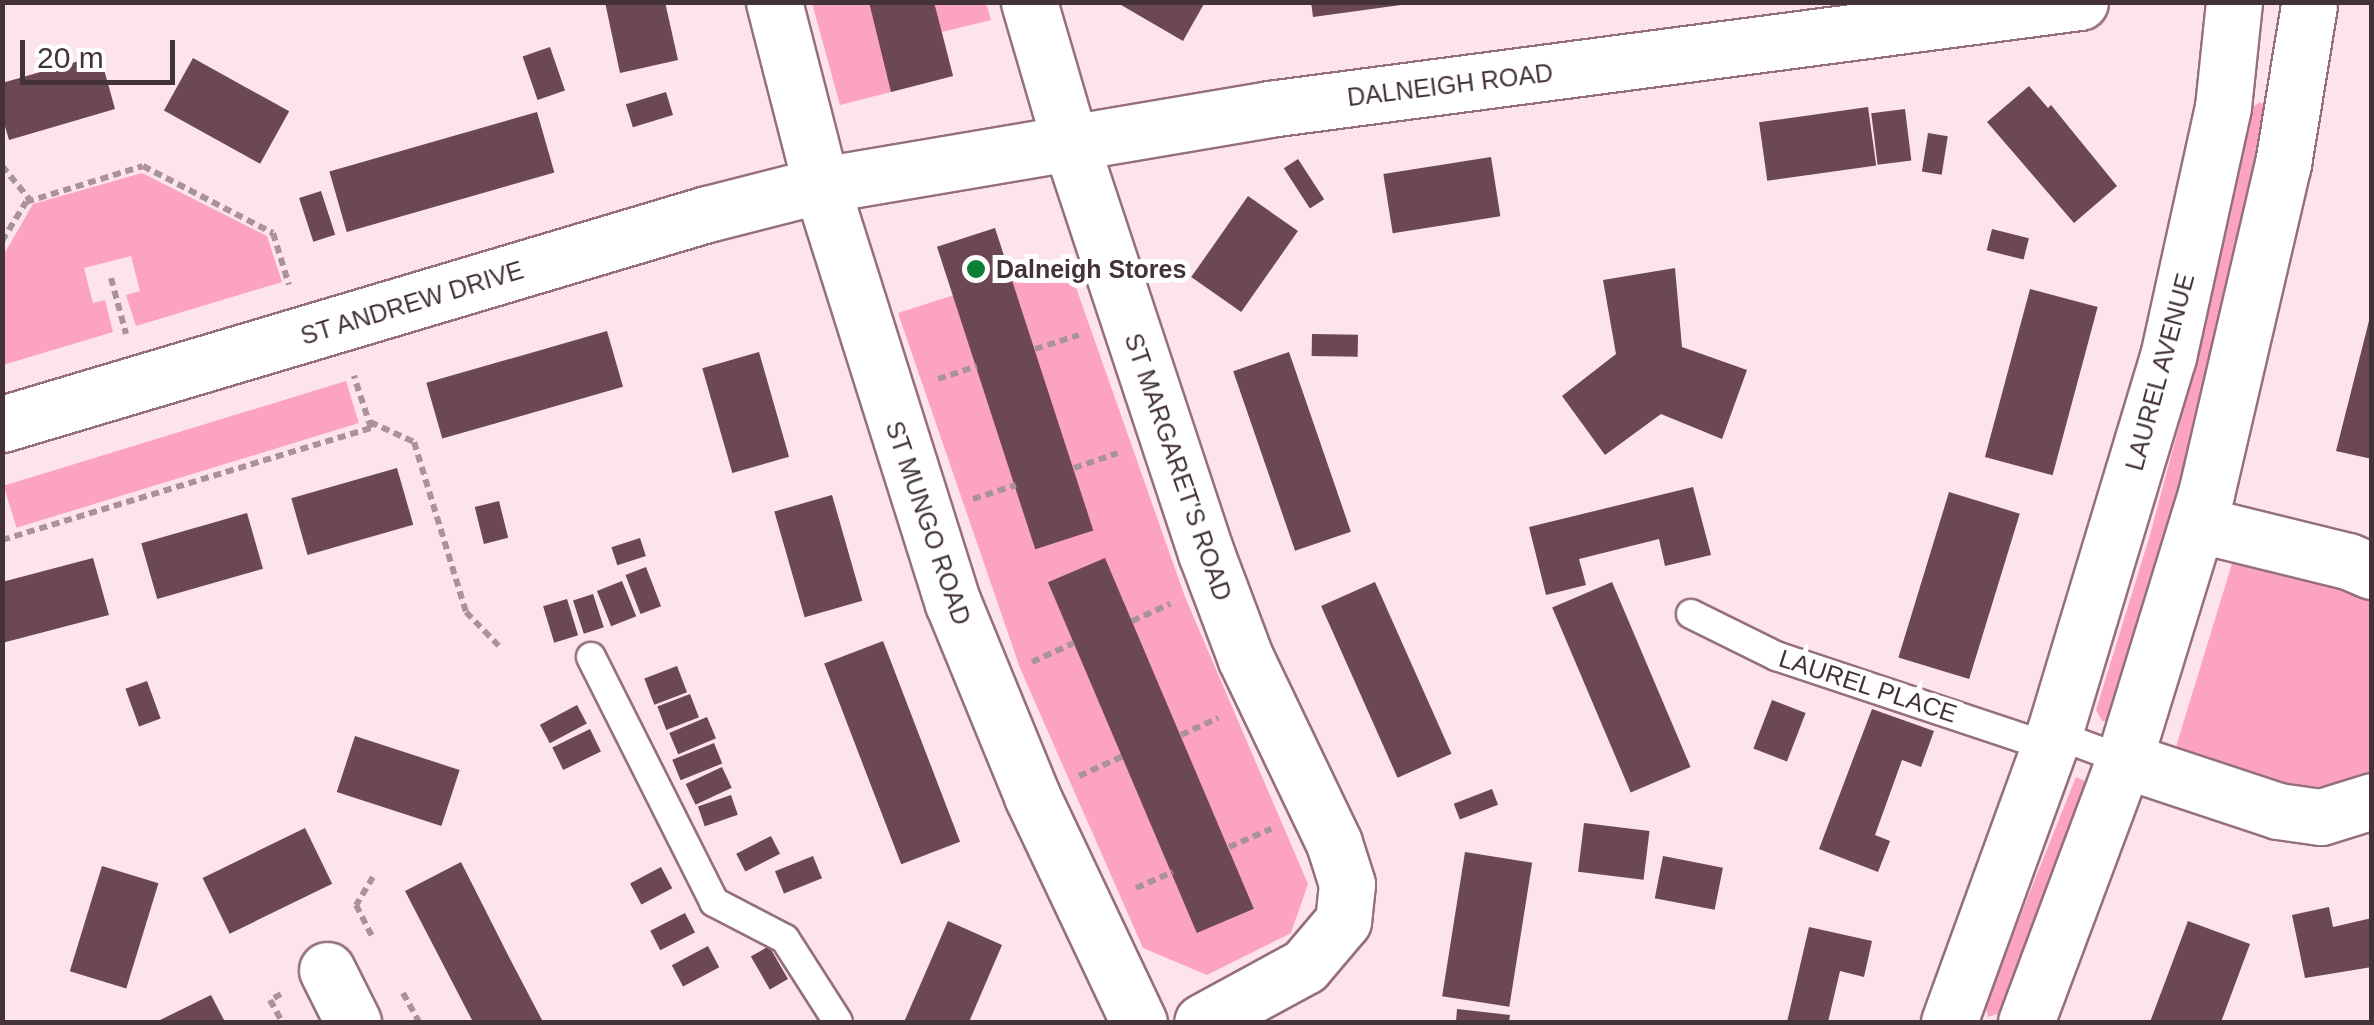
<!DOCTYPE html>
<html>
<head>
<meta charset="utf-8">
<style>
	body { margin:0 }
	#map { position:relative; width:2374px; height:1025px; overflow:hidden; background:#fde3eb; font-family:Helvetica,sans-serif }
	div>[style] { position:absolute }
	.green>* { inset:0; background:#fca3bf; transform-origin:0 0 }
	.building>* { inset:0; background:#6b4853; transform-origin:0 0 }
	.path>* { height:6px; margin-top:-3px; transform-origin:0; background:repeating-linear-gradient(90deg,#a99399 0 8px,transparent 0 13px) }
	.roads { filter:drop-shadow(2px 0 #95707b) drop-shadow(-2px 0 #95707b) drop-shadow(0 2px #95707b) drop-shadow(0 -2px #95707b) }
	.service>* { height:28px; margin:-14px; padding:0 14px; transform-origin:14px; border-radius:14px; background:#fff }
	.minor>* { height:55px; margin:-27.5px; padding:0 27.5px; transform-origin:27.5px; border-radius:27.5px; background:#fff }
	.dots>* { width:28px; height:28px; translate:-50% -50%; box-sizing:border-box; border:5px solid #fff; border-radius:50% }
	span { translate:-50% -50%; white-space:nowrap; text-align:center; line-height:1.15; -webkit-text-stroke:10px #fff; paint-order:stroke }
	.street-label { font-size:25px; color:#433337 }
	.poi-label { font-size:25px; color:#433337; font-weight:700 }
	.left { translate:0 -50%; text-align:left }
	.frame { position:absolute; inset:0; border:5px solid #433337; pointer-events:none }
	.scale { position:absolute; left:20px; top:40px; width:155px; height:45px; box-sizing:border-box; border:5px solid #433337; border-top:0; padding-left:12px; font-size:30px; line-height:35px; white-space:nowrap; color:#433337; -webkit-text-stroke:8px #fff; paint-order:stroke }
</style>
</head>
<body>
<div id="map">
	<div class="green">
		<div style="clip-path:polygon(812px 3px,986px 3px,991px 20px,942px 32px,953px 76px,840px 105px)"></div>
		<div style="clip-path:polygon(2260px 102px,2265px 106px,2250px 204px,2168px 540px,2109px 721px,2102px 721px,2096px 710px,2150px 535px,2203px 336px,2248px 111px)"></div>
		<div style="clip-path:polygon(142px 173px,267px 236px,282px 282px,136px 326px,126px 295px,140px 291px,131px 256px,84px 268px,93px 303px,105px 300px,113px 332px,3px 365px,3px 256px,33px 204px)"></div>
		<div style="clip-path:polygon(1066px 259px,1185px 597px,1308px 884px,1291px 933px,1207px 975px,1143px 948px,1020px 668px,898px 313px)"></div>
		<div style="left:346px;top:381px;width:44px;height:358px;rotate:73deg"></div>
		<div style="clip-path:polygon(2234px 557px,2371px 594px,2371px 775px,2306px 792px,2175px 750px)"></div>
		<div style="clip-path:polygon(2076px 777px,2087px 782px,2001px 1013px,1988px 1017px,1985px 1004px)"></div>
	</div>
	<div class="building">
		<div style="clip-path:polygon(605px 2px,665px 2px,678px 60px,620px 73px)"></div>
		<div style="clip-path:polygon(869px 2px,934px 2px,953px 76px,891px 92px)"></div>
		<div style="clip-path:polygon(1116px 2px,1205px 2px,1183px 41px)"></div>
		<div style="clip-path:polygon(1311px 2px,1401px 2px,1401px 5px,1313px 17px)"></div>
		<div style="left:550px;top:47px;width:46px;height:29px;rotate:71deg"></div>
		<div style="clip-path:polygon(100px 55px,115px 109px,9px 140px,2px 116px,2px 83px)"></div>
		<div style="left:193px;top:58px;width:110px;height:60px;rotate:29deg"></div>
		<div style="clip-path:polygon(2029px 86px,2048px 108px,2051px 105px,2117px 186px,2074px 223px,1987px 122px)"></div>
		<div style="left:666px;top:92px;width:24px;height:42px;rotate:73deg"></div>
		<div style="left:1868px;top:107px;width:59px;height:110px;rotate:82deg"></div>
		<div style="left:1905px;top:109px;width:52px;height:34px;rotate:83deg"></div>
		<div style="left:537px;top:112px;width:63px;height:216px;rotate:74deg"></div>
		<div style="left:1928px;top:133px;width:20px;height:39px;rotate:9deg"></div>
		<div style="left:1491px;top:157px;width:60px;height:109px;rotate:81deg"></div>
		<div style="left:1298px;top:159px;width:48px;height:17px;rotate:57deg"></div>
		<div style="left:321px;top:191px;width:46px;height:23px;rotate:72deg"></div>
		<div style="left:1248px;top:196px;width:61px;height:99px;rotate:35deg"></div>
		<div style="left:995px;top:228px;width:318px;height:61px;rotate:72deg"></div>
		<div style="left:1992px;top:229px;width:38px;height:22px;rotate:14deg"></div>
		<div style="clip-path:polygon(1675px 268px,1682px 347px,1747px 370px,1722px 439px,1661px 414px,1605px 455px,1562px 396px,1616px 354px,1603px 280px)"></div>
		<div style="left:2030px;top:289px;width:70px;height:174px;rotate:15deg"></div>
		<div style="clip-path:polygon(2372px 309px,2372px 459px,2336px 451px)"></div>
		<div style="left:607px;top:331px;width:58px;height:188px;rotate:74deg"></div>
		<div style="left:1312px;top:334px;width:46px;height:22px;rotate:1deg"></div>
		<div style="left:759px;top:352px;width:109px;height:59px;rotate:74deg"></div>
		<div style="left:1289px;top:352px;width:190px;height:59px;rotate:71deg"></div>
		<div style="left:397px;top:468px;width:59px;height:110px;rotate:74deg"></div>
		<div style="clip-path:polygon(1693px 487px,1711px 555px,1665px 566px,1659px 539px,1579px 559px,1586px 585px,1546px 595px,1529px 527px)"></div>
		<div style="left:1949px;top:492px;width:74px;height:173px;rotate:17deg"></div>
		<div style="left:832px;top:495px;width:110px;height:60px;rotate:74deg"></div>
		<div style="left:499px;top:501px;width:38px;height:25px;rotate:76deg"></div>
		<div style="left:247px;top:513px;width:58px;height:110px;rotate:74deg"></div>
		<div style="left:640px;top:538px;width:19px;height:30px;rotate:72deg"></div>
		<div style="clip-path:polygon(93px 558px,109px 615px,2px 643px,2px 582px)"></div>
		<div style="left:1105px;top:558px;width:381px;height:62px;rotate:67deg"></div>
		<div style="left:646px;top:567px;width:42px;height:22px;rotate:69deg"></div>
		<div style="left:622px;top:581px;width:38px;height:27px;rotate:68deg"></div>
		<div style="left:1375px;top:582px;width:188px;height:59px;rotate:66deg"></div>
		<div style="left:1612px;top:582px;width:201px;height:65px;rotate:67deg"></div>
		<div style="left:593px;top:594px;width:35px;height:21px;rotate:72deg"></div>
		<div style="left:567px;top:599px;width:38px;height:25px;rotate:73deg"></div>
		<div style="left:883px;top:641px;width:215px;height:63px;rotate:69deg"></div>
		<div style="left:677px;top:666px;width:28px;height:35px;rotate:69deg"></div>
		<div style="left:147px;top:681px;width:40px;height:23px;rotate:70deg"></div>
		<div style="left:690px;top:694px;width:25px;height:35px;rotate:69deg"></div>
		<div style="left:1772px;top:700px;width:36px;height:52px;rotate:21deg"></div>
		<div style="left:577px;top:705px;width:21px;height:42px;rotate:62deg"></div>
		<div style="clip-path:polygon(1872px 709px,1934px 731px,1921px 767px,1902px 760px,1875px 835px,1890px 841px,1878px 872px,1819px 849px)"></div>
		<div style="left:707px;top:717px;width:23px;height:41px;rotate:67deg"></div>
		<div style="left:590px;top:729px;width:25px;height:42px;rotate:64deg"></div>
		<div style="left:355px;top:736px;width:110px;height:59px;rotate:18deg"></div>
		<div style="left:714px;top:743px;width:22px;height:45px;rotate:68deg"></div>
		<div style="left:722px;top:767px;width:23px;height:40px;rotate:65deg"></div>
		<div style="left:1492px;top:789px;width:17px;height:41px;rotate:69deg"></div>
		<div style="left:731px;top:795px;width:21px;height:35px;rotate:71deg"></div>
		<div style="left:1584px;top:823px;width:66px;height:49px;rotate:7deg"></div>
		<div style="left:305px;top:828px;width:62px;height:114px;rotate:64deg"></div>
		<div style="left:771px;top:836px;width:20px;height:39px;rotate:63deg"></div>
		<div style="left:1465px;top:852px;width:68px;height:146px;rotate:9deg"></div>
		<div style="left:813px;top:856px;width:24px;height:41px;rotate:68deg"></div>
		<div style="left:1663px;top:856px;width:61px;height:43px;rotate:11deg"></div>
		<div style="clip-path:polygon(461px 862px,509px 957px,543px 1022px,473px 1022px,405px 891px)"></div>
		<div style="left:102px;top:866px;width:59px;height:110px;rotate:17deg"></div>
		<div style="left:661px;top:867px;width:24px;height:35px;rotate:62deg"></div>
		<div style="clip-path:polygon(2329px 907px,2333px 927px,2372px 918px,2372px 967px,2305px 978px,2292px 915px)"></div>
		<div style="left:685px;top:913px;width:22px;height:39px;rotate:63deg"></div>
		<div style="clip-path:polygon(948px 921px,1002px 945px,969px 1022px,904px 1022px)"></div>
		<div style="clip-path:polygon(2188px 921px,2250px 944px,2221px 1022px,2150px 1022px)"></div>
		<div style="clip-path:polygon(1809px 927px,1872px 941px,1864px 977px,1840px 971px,1828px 1022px,1787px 1022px)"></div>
		<div style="left:708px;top:946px;width:24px;height:41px;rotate:62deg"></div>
		<div style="left:769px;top:946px;width:38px;height:21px;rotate:60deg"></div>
		<div style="clip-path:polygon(211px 995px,225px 1022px,156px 1022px)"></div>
		<div style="clip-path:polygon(1457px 1009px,1510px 1015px,1509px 1022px,1456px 1022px)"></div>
	</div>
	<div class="path">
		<div style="left:2px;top:166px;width:44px;rotate:50.5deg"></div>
		<div style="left:2px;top:241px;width:46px;rotate:-58.4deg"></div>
		<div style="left:26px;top:202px;width:122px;rotate:-17.1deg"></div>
		<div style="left:143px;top:166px;width:146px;rotate:27.3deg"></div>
		<div style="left:273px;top:233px;width:54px;rotate:72.9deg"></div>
		<div style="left:111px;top:278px;width:58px;rotate:75deg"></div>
		<div style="left:1035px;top:349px;width:46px;rotate:-17.7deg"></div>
		<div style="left:938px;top:379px;width:41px;rotate:-18.4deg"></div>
		<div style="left:370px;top:422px;width:48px;rotate:24.4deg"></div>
		<div style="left:414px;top:442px;width:178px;rotate:73deg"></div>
		<div style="left:466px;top:612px;width:47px;rotate:45.9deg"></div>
		<div style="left:1074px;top:468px;width:46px;rotate:-18.8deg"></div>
		<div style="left:973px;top:499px;width:45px;rotate:-18deg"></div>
		<div style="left:2px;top:540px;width:386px;rotate:-16.9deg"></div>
		<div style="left:371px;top:428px;width:55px;rotate:-108.1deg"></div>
		<div style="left:1132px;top:621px;width:42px;rotate:-24.1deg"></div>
		<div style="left:1032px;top:662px;width:46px;rotate:-24.3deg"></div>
		<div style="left:1181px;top:735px;width:41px;rotate:-24.7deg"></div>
		<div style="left:1079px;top:776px;width:48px;rotate:-24.4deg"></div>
		<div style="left:1229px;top:847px;width:46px;rotate:-23.2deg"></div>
		<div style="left:373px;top:877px;width:33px;rotate:121deg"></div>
		<div style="left:356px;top:905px;width:37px;rotate:63deg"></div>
		<div style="left:1136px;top:888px;width:40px;rotate:-23.4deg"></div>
		<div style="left:403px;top:993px;width:33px;rotate:61deg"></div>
		<div style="left:281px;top:994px;width:13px;rotate:151deg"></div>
		<div style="left:270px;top:1000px;width:25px;rotate:61deg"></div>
	</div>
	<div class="roads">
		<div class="service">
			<div style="left:1691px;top:614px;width:95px;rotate:26.3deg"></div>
			<div style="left:1776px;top:656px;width:289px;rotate:18.4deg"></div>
			<div style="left:591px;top:657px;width:274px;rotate:63.3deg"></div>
			<div style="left:714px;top:902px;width:80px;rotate:27.5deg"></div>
			<div style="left:785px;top:939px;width:98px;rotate:57.4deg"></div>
			<div style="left:2054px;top:734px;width:75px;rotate:20.4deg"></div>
		</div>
		<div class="minor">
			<div style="left:774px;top:2px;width:189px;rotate:75.6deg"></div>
			<div style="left:821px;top:185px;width:438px;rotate:72.5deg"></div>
			<div style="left:953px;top:603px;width:209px;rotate:67.7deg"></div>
			<div style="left:1032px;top:796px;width:250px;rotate:64.7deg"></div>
			<div style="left:1029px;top:2px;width:146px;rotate:73.7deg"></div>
			<div style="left:1070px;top:142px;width:433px;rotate:71.7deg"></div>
			<div style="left:1206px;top:553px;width:111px;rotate:69.4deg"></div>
			<div style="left:1245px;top:657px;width:206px;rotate:64.4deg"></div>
			<div style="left:1334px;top:843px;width:43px;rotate:72.4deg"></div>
			<div style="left:1347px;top:884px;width:37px;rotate:96deg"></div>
			<div style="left:1343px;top:921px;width:59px;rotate:130.2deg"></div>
			<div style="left:1305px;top:966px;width:117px;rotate:151.5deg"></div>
			<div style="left:2px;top:424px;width:736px;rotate:-16.59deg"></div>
			<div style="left:707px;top:214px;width:118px;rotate:-14.3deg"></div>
			<div style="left:821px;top:185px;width:454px;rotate:-9.6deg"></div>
			<div style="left:1269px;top:109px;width:818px;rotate:-7.52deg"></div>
			<div style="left:2197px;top:524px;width:155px;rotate:13.8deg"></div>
			<div style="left:2348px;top:561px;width:26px;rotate:23deg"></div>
			<div style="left:2124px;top:760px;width:162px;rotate:18.3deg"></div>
			<div style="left:2278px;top:811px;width:43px;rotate:7.9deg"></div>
			<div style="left:2321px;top:817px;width:53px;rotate:-17.4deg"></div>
			<div style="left:327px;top:970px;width:58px;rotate:63.4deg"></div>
			<div style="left:1949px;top:1022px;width:307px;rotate:-70deg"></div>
			<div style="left:2054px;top:734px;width:394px;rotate:-73.2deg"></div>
			<div style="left:2168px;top:357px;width:256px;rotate:-77.6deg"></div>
			<div style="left:2223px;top:107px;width:106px;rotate:-84deg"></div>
			<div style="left:2026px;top:1022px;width:280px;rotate:-69.5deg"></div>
			<div style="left:2124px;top:760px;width:278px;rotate:-72.9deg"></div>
			<div style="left:2206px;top:494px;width:339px;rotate:-76.9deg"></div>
			<div style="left:2283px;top:164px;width:160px;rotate:-80.7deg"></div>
		</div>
	</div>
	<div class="dots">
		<div style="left:976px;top:269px;background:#0c8037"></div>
	</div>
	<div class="street-label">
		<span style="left:1450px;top:85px;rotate:-7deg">DALNEIGH ROAD</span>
		<span style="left:412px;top:303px;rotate:-17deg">ST ANDREW DRIVE</span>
		<span style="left:2160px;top:372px;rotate:-75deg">LAUREL AVENUE</span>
		<span style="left:1178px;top:467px;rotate:71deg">ST MARGARET'S ROAD</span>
		<span style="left:928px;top:523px;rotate:71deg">ST MUNGO ROAD</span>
		<span style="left:1868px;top:686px;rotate:18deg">LAUREL PLACE</span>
	</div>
	<div class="poi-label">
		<span class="left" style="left:996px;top:269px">Dalneigh Stores</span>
	</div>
	<div class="frame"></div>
	<div class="scale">20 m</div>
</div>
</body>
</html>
